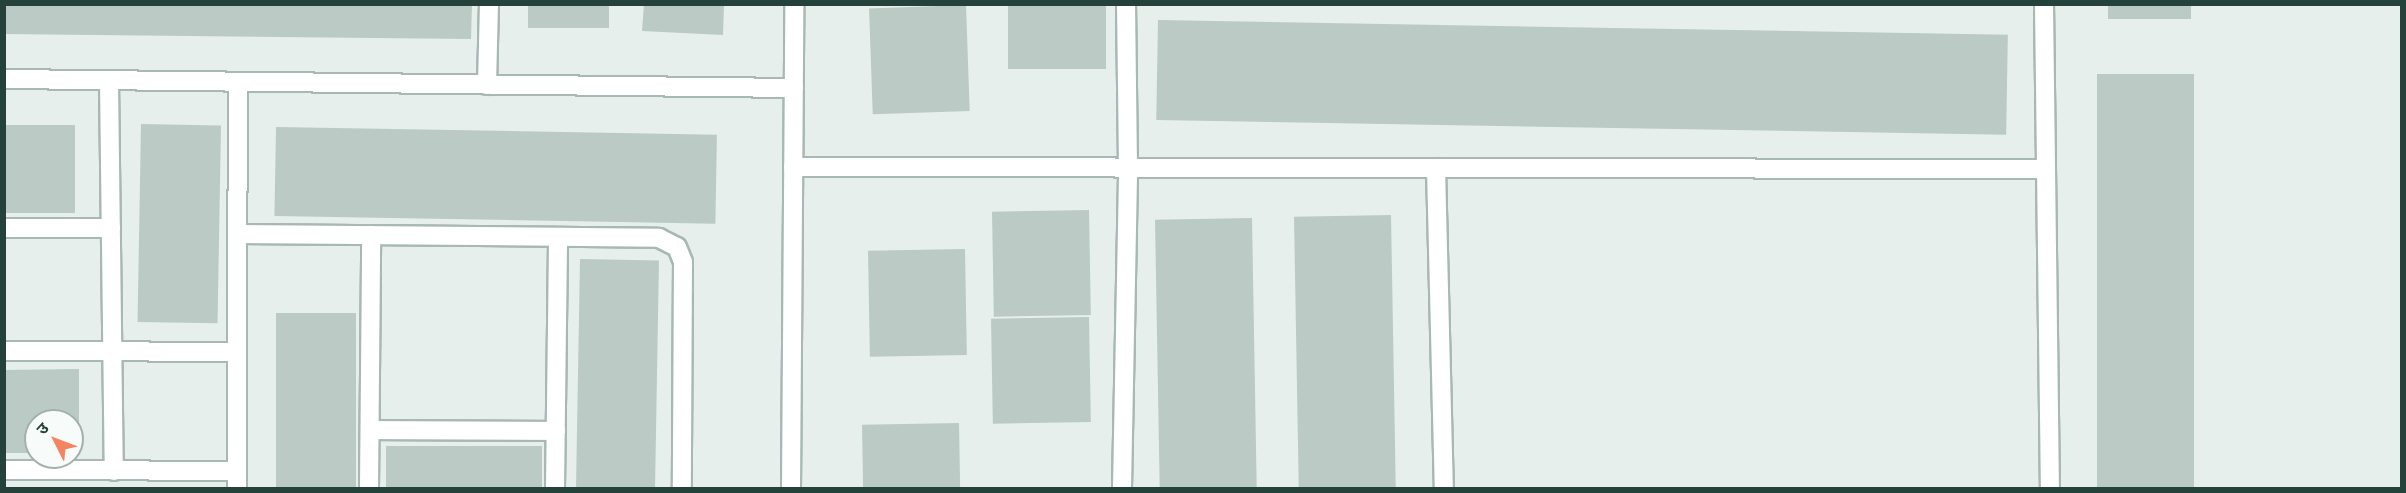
<!DOCTYPE html>
<html>
<head>
<meta charset="utf-8">
<style>
	body { margin:0 }
	#map { position:relative; width:2406px; height:493px; overflow:hidden; background:#e6efeb; font-family:"Noto Sans","Noto Sans Devanagari",sans-serif }
	div>[style] { position:absolute }
	.building>* { inset:0; background:#bbcac4; transform-origin:0 0 }
	.roads { filter:drop-shadow(2px 0 #a8b8b2) drop-shadow(-2px 0 #a8b8b2) drop-shadow(0 2px #a8b8b2) drop-shadow(0 -2px #a8b8b2) }
	.street>* { height:18px; margin:-9px; padding:0 9px; transform-origin:9px; border-radius:9px; background:#fff }
	span { translate:-50% -50%; white-space:nowrap; text-align:center; line-height:1.15; -webkit-text-stroke:5px #f7fbf9; paint-order:stroke }
	.frame { position:absolute; inset:0; border:6px solid #24423a; pointer-events:none }
	.north { position:absolute; left:24px; top:409px; width:60px; height:60px; box-sizing:border-box; background:#f7fbf9; border:2px solid #a3b1ad; border-radius:50%; rotate:312deg; font-size:16px; font-weight:700; line-height:24px; text-align:center; color:#24423a }
	.north::after { content:''; display:block; margin:auto; width:21px; height:27px; background:#f4845f; clip-path:polygon(50% 0,100% 100%,50% 72%,0 100%) }
</style>
</head>
<body>
<div id="map">
	<div class="building">
		<div style="clip-path:polygon(4px 4px,472px 4px,471px 39px,4px 34px)"></div>
		<div style="left:528px;top:4px;width:81px;height:24px"></div>
		<div style="clip-path:polygon(644px 4px,724px 4px,723px 35px,642px 31px)"></div>
		<div style="left:1008px;top:4px;width:98px;height:65px"></div>
		<div style="left:2108px;top:4px;width:83px;height:15px"></div>
		<div style="left:966px;top:5px;width:106px;height:97px;rotate:88deg"></div>
		<div style="left:1158px;top:20px;width:850px;height:100px;rotate:1deg"></div>
		<div style="left:2097px;top:74px;width:97px;height:414px"></div>
		<div style="left:141px;top:124px;width:80px;height:198px;rotate:1deg"></div>
		<div style="left:4px;top:125px;width:71px;height:88px"></div>
		<div style="left:276px;top:127px;width:441px;height:89px;rotate:1deg"></div>
		<div style="left:1089px;top:210px;width:105px;height:97px;rotate:89deg"></div>
		<div style="left:1391px;top:215px;width:273px;height:97px;rotate:89deg"></div>
		<div style="left:1252px;top:218px;width:270px;height:97px;rotate:89deg"></div>
		<div style="left:965px;top:249px;width:106px;height:97px;rotate:89deg"></div>
		<div style="left:580px;top:259px;width:79px;height:229px;rotate:1deg"></div>
		<div style="left:276px;top:313px;width:80px;height:175px"></div>
		<div style="left:1089px;top:317px;width:105px;height:98px;rotate:89deg"></div>
		<div style="clip-path:polygon(79px 369px,79px 453px,72px 453px,72px 421px,36px 421px,36px 453px,4px 453px,4px 370px)"></div>
		<div style="left:959px;top:423px;width:65px;height:97px;rotate:89deg"></div>
		<div style="left:386px;top:446px;width:156px;height:42px"></div>
	</div>
	<div class="roads">
		<div class="street">
			<div style="left:2044px;top:4px;width:484px;rotate:89.3deg"></div>
			<div style="left:4px;top:79px;width:790px;rotate:0.65deg"></div>
			<div style="left:109px;top:81px;width:390px;rotate:89.3deg"></div>
			<div style="left:487px;top:85px;width:81px;rotate:-88.6deg"></div>
			<div style="left:793px;top:167px;width:1253px;rotate:0.09deg"></div>
			<div style="left:1436px;top:168px;width:320px;rotate:88.6deg"></div>
			<div style="left:4px;top:228px;width:107px"></div>
			<div style="left:237px;top:234px;width:422px;rotate:0.5deg"></div>
			<div style="left:659px;top:238px;width:20px;rotate:27deg"></div>
			<div style="left:677px;top:247px;width:16px;rotate:68deg"></div>
			<div style="left:683px;top:262px;width:226px;rotate:90.3deg"></div>
			<div style="left:4px;top:351px;width:233px;rotate:0.2deg"></div>
			<div style="left:370px;top:430px;width:186px;rotate:0.3deg"></div>
			<div style="left:4px;top:470px;width:233px;rotate:0.2deg"></div>
			<div style="left:237px;top:488px;width:406px;rotate:-89.9deg"></div>
			<div style="left:369px;top:488px;width:253px;rotate:-89.5deg"></div>
			<div style="left:555px;top:488px;width:251px;rotate:-89.3deg"></div>
			<div style="left:791px;top:488px;width:484px;rotate:-89.6deg"></div>
			<div style="left:1122px;top:488px;width:321px;rotate:-88.9deg"></div>
			<div style="left:1128px;top:167px;width:163px;rotate:-90.7deg"></div>
		</div>
	</div>
	<div class="frame"></div>
	<div class="north">उ</div>
</div>
</body>
</html>
